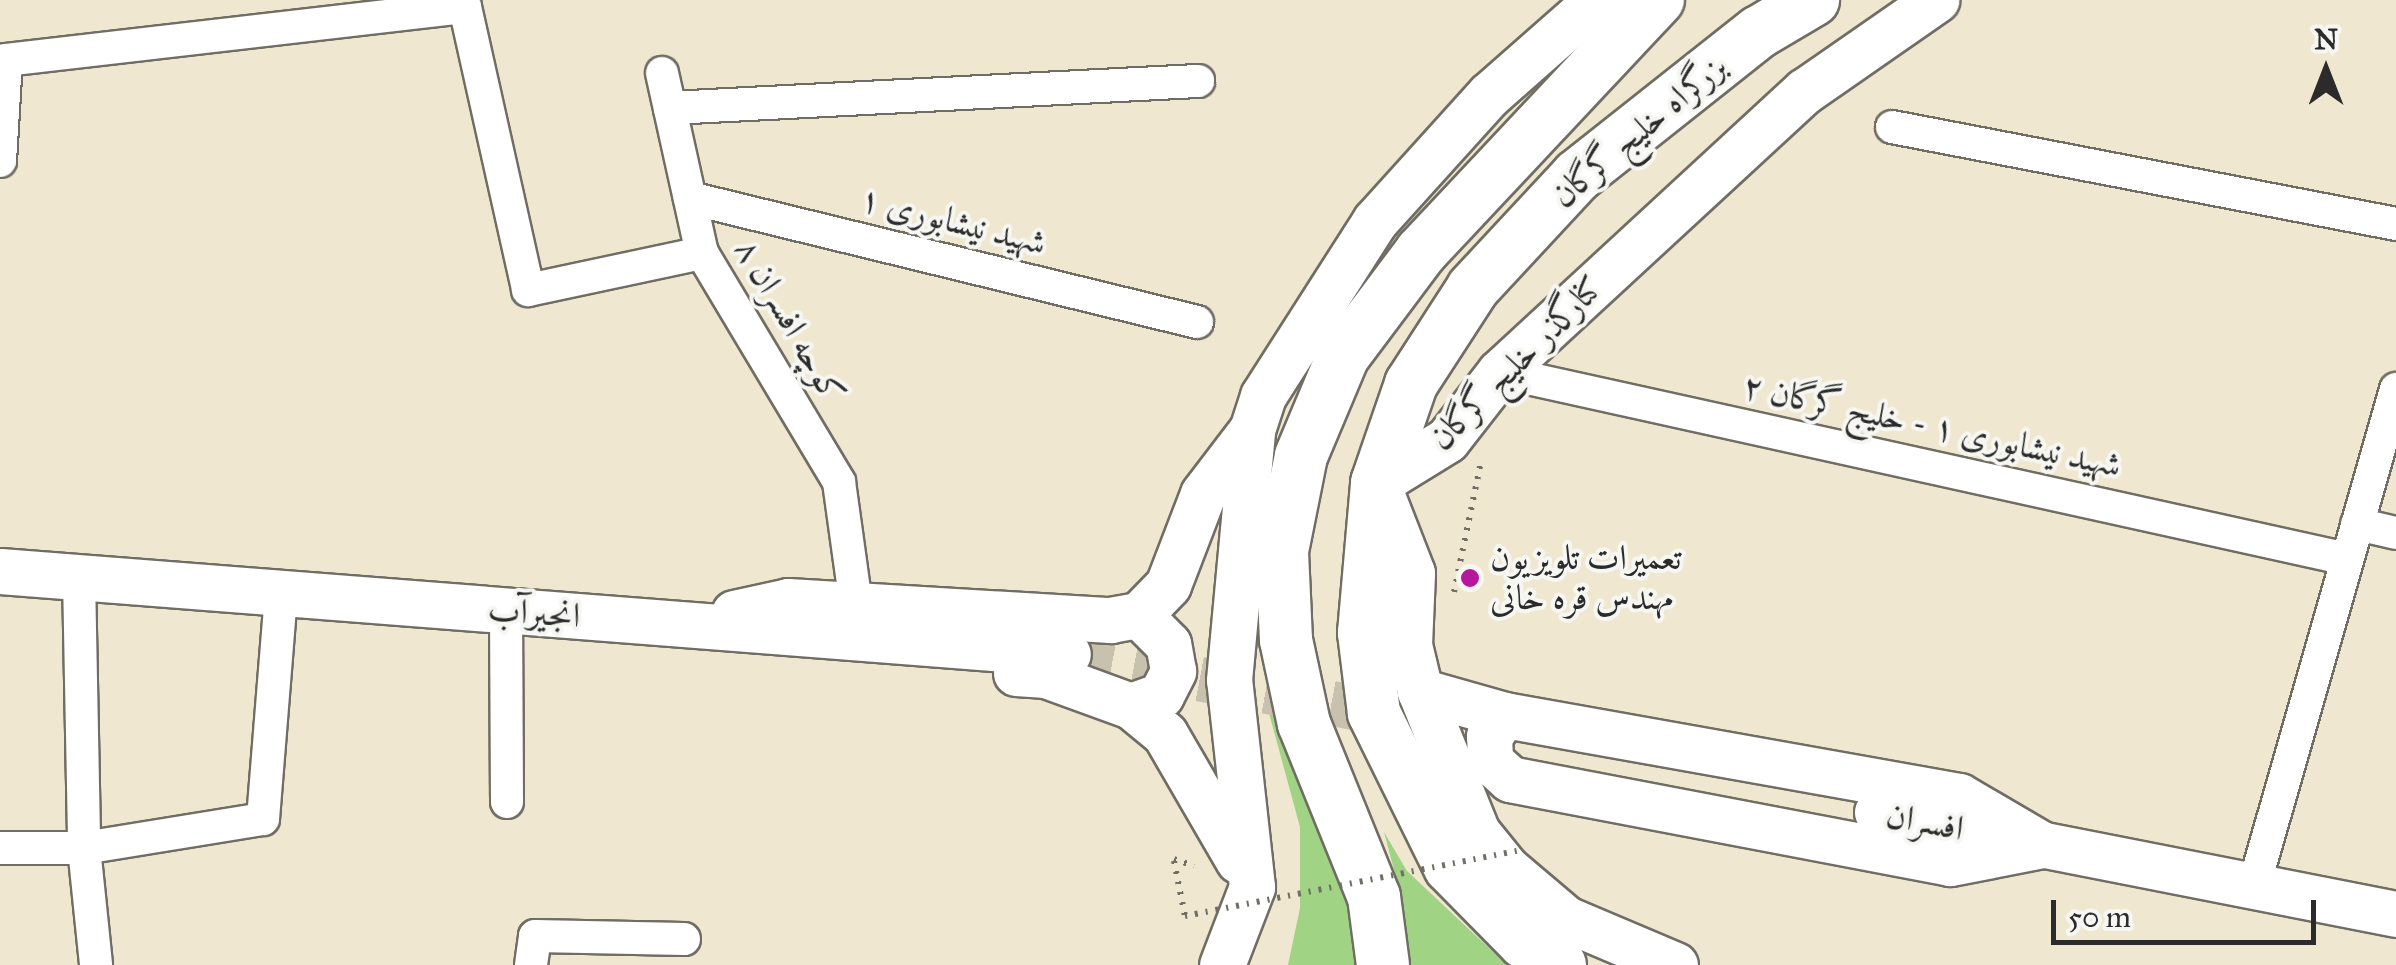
<!DOCTYPE html>
<html>
<head>
<meta charset="utf-8">
<style>
	body { margin:0 }
	#map { position:relative; width:2396px; height:965px; overflow:hidden; background:#efe7cf; font-family:"IM FELL Great Primer",Amiri,serif }
	div>[style] { position:absolute }
	.green>* { inset:0; background:#a0d383 }
	.secondary-tunnel>* { height:45px; margin-top:-22.5px; transform-origin:0; background:repeating-linear-gradient(90deg,#c8c1ae 0 45px,transparent 0 67px) }
	.path>* { height:6px; margin-top:-3px; transform-origin:0; background:repeating-linear-gradient(90deg,#706d64 0 2.5px,transparent 0 10.5px) }
	.roads { filter:drop-shadow(2px 0 #706d64) drop-shadow(-2px 0 #706d64) drop-shadow(0 2px #706d64) drop-shadow(0 -2px #706d64) }
	.minor>* { height:32px; margin:-16px; padding:0 16px; transform-origin:16px; border-radius:16px; background:#fff }
	.secondary>* { height:45px; margin:-22.5px; padding:0 22.5px; transform-origin:22.5px; border-radius:22.5px; background:#fff }
	.trunk>* { height:52px; margin:-26px; padding:0 26px; transform-origin:26px; border-radius:26px; background:#fff }
	.path-bridge>* { height:6px; margin-top:-3px; transform-origin:0; background:repeating-linear-gradient(90deg,#706d64 0 2.5px,transparent 0 10.5px) }
	.dots>* { width:28px; height:28px; translate:-50% -50%; box-sizing:border-box; border:5px solid #f6f6f2; border-radius:50% }
	span { translate:-50% -50%; white-space:nowrap; text-align:center; line-height:1.15; -webkit-text-stroke:8px #f6f6f2; paint-order:stroke }
	.street-label { font-size:35px; color:#2b2b2b }
	.poi-label { font-size:35px; color:#2b2b2b }
	.left { translate:0 -50%; text-align:left }
	.north { position:absolute; left:2276px; top:20px; width:100px; height:100px; -webkit-text-stroke:8px #f6f6f2; paint-order:stroke; rotate:0deg; font-size:28px; font-weight:700; line-height:40px; text-align:center; color:#2b2b2b }
	.north::after { content:''; display:block; margin:auto; width:35px; height:45px; background:#2b2b2b; clip-path:polygon(50% 0,100% 100%,50% 72%,0 100%) }
	.scale { position:absolute; left:2051px; top:900px; width:265px; height:45px; box-sizing:border-box; border:5px solid #2b2b2b; border-top:0; padding-left:12px; font-size:30px; line-height:35px; white-space:nowrap; color:#2b2b2b; -webkit-text-stroke:8px #f6f6f2; paint-order:stroke }
</style>
</head>
<body>
<div id="map">
	<div class="green">
		<div style="clip-path:polygon(1269px 713px,1278px 716px,1358px 919px,1357px 965px,1288px 965px,1300px 908px,1300px 827px)"></div>
		<div style="clip-path:polygon(1384px 832px,1407px 871px,1507px 965px,1407px 965px,1404px 908px)"></div>
	</div>
	<div class="secondary-tunnel">
		<div style="left:1068px;top:654px;width:346px;rotate:10.5deg"></div>
	</div>
	<div class="path">
		<div style="left:1454px;top:592px;width:133px;rotate:-78.3deg"></div>
		<div style="left:1174px;top:859px;width:21px;rotate:19deg"></div>
		<div style="left:1174px;top:861px;width:56px;rotate:78.7deg"></div>
	</div>
	<div class="roads">
		<div class="minor">
			<div style="left:662px;top:73px;width:184px;rotate:77.5deg"></div>
			<div style="left:702px;top:253px;width:267px;rotate:59.1deg"></div>
			<div style="left:839px;top:482px;width:124px;rotate:82.1deg"></div>
			<div style="left:670px;top:108px;width:529px;rotate:-2.93deg"></div>
			<div style="left:1892px;top:127px;width:513px;rotate:10.89deg"></div>
			<div style="left:0;top:161px;width:101px;rotate:-86.6deg"></div>
			<div style="left:6px;top:60px;width:462px;rotate:-6.6deg"></div>
			<div style="left:465px;top:7px;width:290px;rotate:77.4deg"></div>
			<div style="left:528px;top:290px;width:178px;rotate:-12deg"></div>
			<div style="left:690px;top:198px;width:522px;rotate:13.74deg"></div>
			<div style="left:1500px;top:372px;width:867px;rotate:12.45deg"></div>
			<div style="left:2357px;top:524px;width:40px;rotate:13deg"></div>
			<div style="left:79px;top:577px;width:271px;rotate:88.9deg"></div>
			<div style="left:84px;top:848px;width:118px;rotate:84.1deg"></div>
			<div style="left:506px;top:610px;width:192px;rotate:89.7deg"></div>
			<div style="left:0;top:848px;width:84px"></div>
			<div style="left:84px;top:848px;width:181px;rotate:-9.2deg"></div>
			<div style="left:263px;top:819px;width:227px;rotate:-85.4deg"></div>
			<div style="left:2254px;top:886px;width:517px;rotate:-74.05deg"></div>
			<div style="left:531px;top:965px;width:29px;rotate:-82deg"></div>
			<div style="left:535px;top:936px;width:149px;rotate:1.2deg"></div>
		</div>
		<div class="secondary">
			<div style="left:0;top:571px;width:1071px;rotate:4.44deg"></div>
			<div style="left:734px;top:613px;width:55px;rotate:-12.5deg"></div>
			<div style="left:788px;top:601px;width:323px;rotate:3.4deg"></div>
			<div style="left:1110px;top:620px;width:29px;rotate:-10deg"></div>
			<div style="left:1139px;top:615px;width:42px;rotate:-46deg"></div>
			<div style="left:1168px;top:585px;width:97px;rotate:-69deg"></div>
			<div style="left:1203px;top:494px;width:79px;rotate:-52.7deg"></div>
			<div style="left:1016px;top:673px;width:30px;rotate:4deg"></div>
			<div style="left:1046px;top:675px;width:90px;rotate:20deg"></div>
			<div style="left:1131px;top:706px;width:44px;rotate:39.5deg"></div>
			<div style="left:1165px;top:734px;width:146px;rotate:59.9deg"></div>
			<div style="left:1420px;top:691px;width:88px;rotate:15.8deg"></div>
			<div style="left:1131px;top:706px;width:32px;rotate:-20deg"></div>
			<div style="left:1161px;top:695px;width:27px;rotate:-63deg"></div>
			<div style="left:1173px;top:671px;width:27px;rotate:-100deg"></div>
			<div style="left:1168px;top:644px;width:41px;rotate:-135deg"></div>
			<div style="left:1505px;top:715px;width:461px;rotate:10.1deg"></div>
			<div style="left:1959px;top:796px;width:97px;rotate:30.3deg"></div>
			<div style="left:2043px;top:845px;width:95px;rotate:169deg"></div>
			<div style="left:1950px;top:863px;width:448px;rotate:-169.2deg"></div>
			<div style="left:1510px;top:779px;width:27px;rotate:-138deg"></div>
			<div style="left:1490px;top:761px;width:25px;rotate:-92deg"></div>
			<div style="left:1489px;top:736px;width:26px;rotate:-53deg"></div>
			<div style="left:1877px;top:812px;width:529px;rotate:11.12deg"></div>
			<div style="left:1222px;top:965px;width:84px;rotate:-69deg"></div>
			<div style="left:1252px;top:887px;width:208px;rotate:-96.3deg"></div>
			<div style="left:1229px;top:680px;width:251px;rotate:-84.7deg"></div>
			<div style="left:1252px;top:430px;width:36px;rotate:-72deg"></div>
			<div style="left:1263px;top:396px;width:208px;rotate:-57.4deg"></div>
			<div style="left:1375px;top:221px;width:170px;rotate:-47.9deg"></div>
			<div style="left:1489px;top:95px;width:123px;rotate:-41.4deg"></div>
			<div style="left:1581px;top:14px;width:30px;rotate:-27deg"></div>
			<div style="left:1675px;top:965px;width:118px;rotate:-157.1deg"></div>
			<div style="left:1566px;top:919px;width:79px;rotate:-139.6deg"></div>
			<div style="left:1506px;top:868px;width:46px;rotate:-128.9deg"></div>
			<div style="left:1477px;top:832px;width:152px;rotate:-112deg"></div>
			<div style="left:1420px;top:691px;width:47px;rotate:-103.4deg"></div>
			<div style="left:1409px;top:645px;width:72px;rotate:-87.6deg"></div>
			<div style="left:1412px;top:573px;width:97px;rotate:-111.3deg"></div>
			<div style="left:1377px;top:483px;width:82px;rotate:-31.6deg"></div>
			<div style="left:1447px;top:440px;width:86px;rotate:-52.1deg"></div>
			<div style="left:1500px;top:372px;width:415px;rotate:-42.7deg"></div>
			<div style="left:1805px;top:91px;width:160px;rotate:-34.8deg"></div>
		</div>
		<div class="trunk">
			<div style="left:1383px;top:965px;width:69px;rotate:-97.5deg"></div>
			<div style="left:1374px;top:897px;width:187px;rotate:-112deg"></div>
			<div style="left:1304px;top:724px;width:86px;rotate:-102.1deg"></div>
			<div style="left:1286px;top:640px;width:89px;rotate:-92.6deg"></div>
			<div style="left:1282px;top:551px;width:97px;rotate:-78.7deg"></div>
			<div style="left:1301px;top:456px;width:108px;rotate:-67.2deg"></div>
			<div style="left:1343px;top:356px;width:130px;rotate:-53.1deg"></div>
			<div style="left:1421px;top:252px;width:346px;rotate:-46.8deg"></div>
			<div style="left:1560px;top:965px;width:43px;rotate:-147.4deg"></div>
			<div style="left:1524px;top:942px;width:105px;rotate:-134.6deg"></div>
			<div style="left:1450px;top:867px;width:172px;rotate:-116.3deg"></div>
			<div style="left:1374px;top:713px;width:81px;rotate:-97.1deg"></div>
			<div style="left:1364px;top:633px;width:151px;rotate:-85deg"></div>
			<div style="left:1377px;top:483px;width:105px;rotate:-71deg"></div>
			<div style="left:1411px;top:384px;width:114px;rotate:-57.1deg"></div>
			<div style="left:1473px;top:288px;width:153px;rotate:-47.1deg"></div>
			<div style="left:1577px;top:176px;width:232px;rotate:-38.4deg"></div>
			<div style="left:1759px;top:32px;width:63px;rotate:-30.7deg"></div>
		</div>
	</div>
	<div class="path-bridge">
		<div style="left:1185px;top:916px;width:338px;rotate:-11.1deg"></div>
	</div>
	<div class="dots">
		<div style="left:1470px;top:578px;background:#b5179e"></div>
	</div>
	<div class="street-label">
		<span style="left:1639px;top:131px;rotate:-40deg">بزرگراه خلیج گرگان</span>
		<span style="left:953px;top:221px;rotate:14deg">شهید نیشابوری ۱</span>
		<span style="left:790px;top:321px;rotate:60deg">کوچه افسران ۸</span>
		<span style="left:1516px;top:363px;rotate:-45deg">کنارگذر خلیج گرگان</span>
		<span style="left:1932px;top:426px;rotate:12deg">شهید نیشابوری ۱ - خلیج گرگان ۲</span>
		<span style="left:534px;top:613px;rotate:4deg">انجیرآب</span>
		<span style="left:1925px;top:822px;rotate:11deg">افسران</span>
	</div>
	<div class="poi-label">
		<span class="left" style="left:1490px;top:578px">تعمیرات تلویزیون<br>مهندس قره خانی</span>
	</div>
	<div class="north">N</div>
	<div class="scale">50 m</div>
</div>
</body>
</html>
